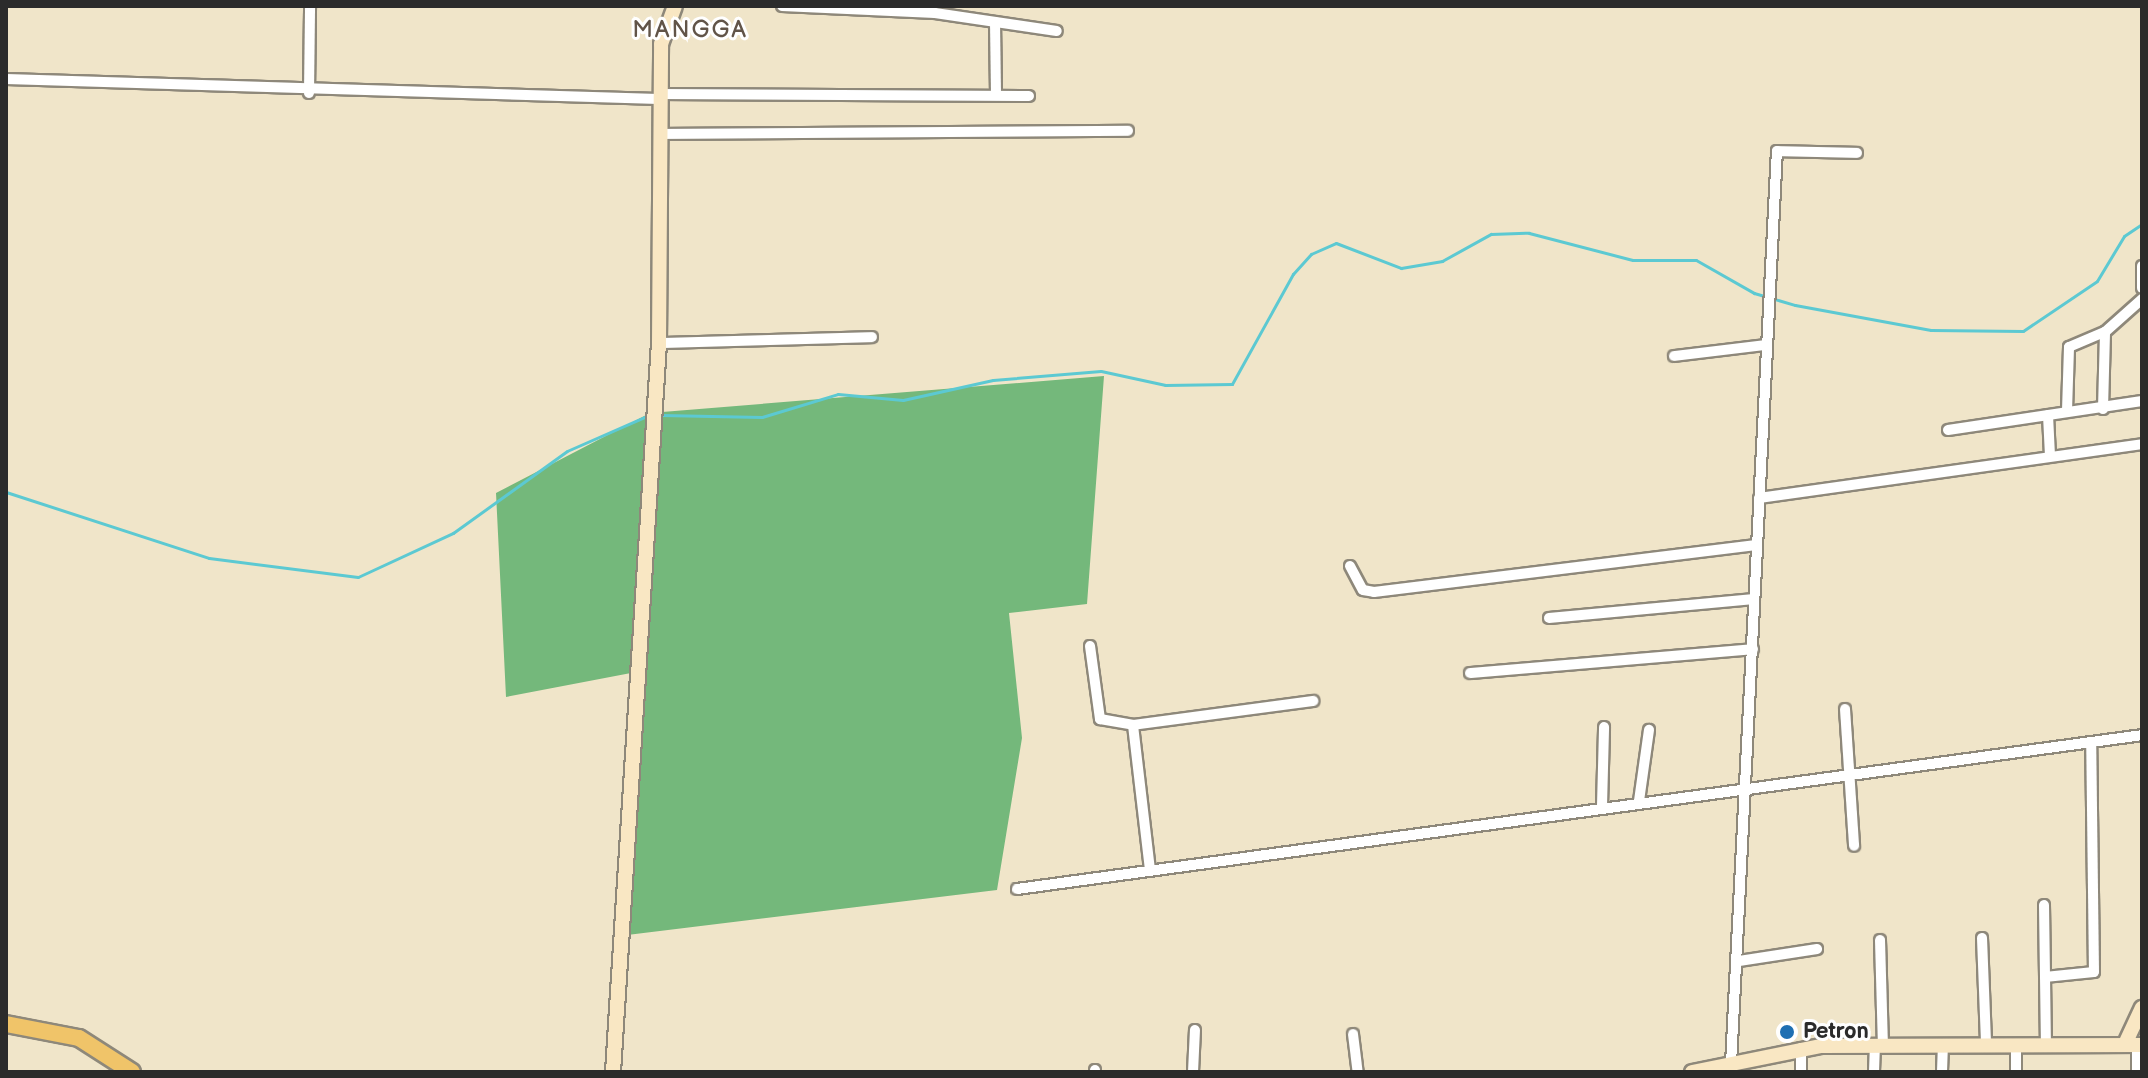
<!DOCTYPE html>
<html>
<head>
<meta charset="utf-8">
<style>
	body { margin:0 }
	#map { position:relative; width:2148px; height:1078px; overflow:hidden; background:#f0e5c9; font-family:"Balsamiq Sans",sans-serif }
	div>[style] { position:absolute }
	.forest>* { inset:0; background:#74b87b }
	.stream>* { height:3px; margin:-1.5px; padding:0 1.5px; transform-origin:1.5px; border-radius:1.5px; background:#5cc9d2 }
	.roads { filter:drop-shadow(2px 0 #8e887a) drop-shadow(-2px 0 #8e887a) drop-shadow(0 2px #8e887a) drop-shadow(0 -2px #8e887a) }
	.street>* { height:10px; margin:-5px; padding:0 5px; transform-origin:5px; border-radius:5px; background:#fff }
	.secondary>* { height:14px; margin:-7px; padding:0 7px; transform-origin:7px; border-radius:7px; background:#f9e7c3 }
	.primary>* { height:16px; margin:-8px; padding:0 8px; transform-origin:8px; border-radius:8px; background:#f0c469 }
	.dots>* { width:22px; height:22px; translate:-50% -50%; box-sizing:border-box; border:4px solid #fff; border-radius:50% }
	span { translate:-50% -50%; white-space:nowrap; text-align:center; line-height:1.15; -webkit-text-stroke:6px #fff; paint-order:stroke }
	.poi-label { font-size:22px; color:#2b2b2b; font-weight:700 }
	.left { translate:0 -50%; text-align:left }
	.neighbourhood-label { font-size:24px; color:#615448; letter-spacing:2px }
	.frame { position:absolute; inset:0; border:8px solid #2b2b2b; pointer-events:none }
</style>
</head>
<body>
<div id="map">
	<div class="forest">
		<div style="clip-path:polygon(1104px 376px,1087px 604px,1009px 613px,1022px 738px,997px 890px,619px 936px,631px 673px,506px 697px,496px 493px,650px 413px)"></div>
	</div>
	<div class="stream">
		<div style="left:661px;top:415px;width:101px;rotate:1.1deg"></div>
		<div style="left:762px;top:417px;width:79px;rotate:-16.8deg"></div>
		<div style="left:838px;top:394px;width:65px;rotate:5.3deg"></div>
		<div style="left:903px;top:400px;width:92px;rotate:-12.5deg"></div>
		<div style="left:993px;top:380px;width:108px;rotate:-4.8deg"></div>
		<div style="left:1101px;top:371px;width:66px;rotate:12.3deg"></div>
		<div style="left:1165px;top:385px;width:67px;rotate:-0.9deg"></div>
		<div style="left:1232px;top:384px;width:126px;rotate:-61deg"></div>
		<div style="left:1293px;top:274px;width:27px;rotate:-48deg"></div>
		<div style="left:1311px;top:254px;width:27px;rotate:-24deg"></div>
		<div style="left:1336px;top:243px;width:70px;rotate:21deg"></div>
		<div style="left:1401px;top:268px;width:42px;rotate:-9.7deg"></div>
		<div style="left:1442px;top:261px;width:56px;rotate:-28.9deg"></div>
		<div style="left:1491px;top:234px;width:38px;rotate:-2deg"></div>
		<div style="left:1529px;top:233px;width:107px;rotate:14.6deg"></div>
		<div style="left:1633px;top:260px;width:63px"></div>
		<div style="left:1696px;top:260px;width:67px;rotate:29.6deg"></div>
		<div style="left:1754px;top:293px;width:43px;rotate:16.3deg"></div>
		<div style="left:1795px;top:305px;width:138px;rotate:10.4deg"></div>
		<div style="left:1931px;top:330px;width:92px;rotate:0.6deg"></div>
		<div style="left:2023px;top:331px;width:89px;rotate:-34deg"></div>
		<div style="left:2097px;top:281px;width:52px;rotate:-59deg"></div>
		<div style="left:2124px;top:236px;width:22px;rotate:-34deg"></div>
		<div style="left:6px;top:492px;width:213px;rotate:18deg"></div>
		<div style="left:209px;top:558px;width:150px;rotate:7.3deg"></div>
		<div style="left:358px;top:577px;width:105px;rotate:-24.9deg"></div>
		<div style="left:453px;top:533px;width:140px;rotate:-35.7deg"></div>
		<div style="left:567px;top:451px;width:90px;rotate:-23.7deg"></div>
	</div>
	<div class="roads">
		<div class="street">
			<div style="left:782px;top:6px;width:153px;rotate:2.6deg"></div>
			<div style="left:935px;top:13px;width:123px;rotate:8.4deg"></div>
			<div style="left:995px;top:22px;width:73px;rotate:89.2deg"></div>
			<div style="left:6px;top:79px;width:653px;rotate:1.75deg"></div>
			<div style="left:309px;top:93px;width:87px;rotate:-89.3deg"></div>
			<div style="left:659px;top:94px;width:370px;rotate:0.3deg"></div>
			<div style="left:660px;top:134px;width:468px;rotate:-0.4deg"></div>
			<div style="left:2142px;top:266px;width:22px;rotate:90deg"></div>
			<div style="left:659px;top:343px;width:213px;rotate:-1.6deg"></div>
			<div style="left:1674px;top:356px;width:92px;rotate:-6.9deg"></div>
			<div style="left:2103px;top:409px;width:77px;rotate:-88.5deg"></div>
			<div style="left:2067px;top:411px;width:64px;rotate:-88.2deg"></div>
			<div style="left:2069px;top:347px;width:39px;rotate:-23deg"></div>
			<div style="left:2105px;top:332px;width:50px;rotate:-41.7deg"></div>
			<div style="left:2048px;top:415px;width:41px;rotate:87.2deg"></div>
			<div style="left:1948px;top:430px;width:196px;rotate:-8.5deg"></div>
			<div style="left:1759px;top:498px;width:387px;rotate:-8deg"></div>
			<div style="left:1350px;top:566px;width:27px;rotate:62deg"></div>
			<div style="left:1363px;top:590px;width:11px;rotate:10deg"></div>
			<div style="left:1374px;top:592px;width:385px;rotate:-7deg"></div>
			<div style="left:1549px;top:618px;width:206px;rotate:-5.3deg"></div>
			<div style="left:1090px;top:646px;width:74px;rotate:82.2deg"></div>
			<div style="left:1100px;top:719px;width:34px;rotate:10deg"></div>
			<div style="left:1470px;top:673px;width:284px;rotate:-4.8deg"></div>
			<div style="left:1845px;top:709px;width:137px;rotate:86.2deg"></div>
			<div style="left:1639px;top:801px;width:72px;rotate:-82deg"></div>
			<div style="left:1602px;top:806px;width:79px;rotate:-88.5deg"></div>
			<div style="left:1150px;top:870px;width:146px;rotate:-96.7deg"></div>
			<div style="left:1133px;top:725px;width:182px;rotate:-7.6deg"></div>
			<div style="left:1017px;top:889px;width:1135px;rotate:-7.79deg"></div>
			<div style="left:2044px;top:905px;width:139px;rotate:89.2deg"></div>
			<div style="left:1982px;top:938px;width:106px;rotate:87.8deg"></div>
			<div style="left:1880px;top:940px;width:105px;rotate:88.4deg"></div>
			<div style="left:1739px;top:961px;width:79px;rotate:-8.7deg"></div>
			<div style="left:2045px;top:977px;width:49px;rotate:-5.8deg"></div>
			<div style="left:2094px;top:972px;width:230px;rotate:-90.7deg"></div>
			<div style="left:1353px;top:1034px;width:38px;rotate:83deg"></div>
			<div style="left:1731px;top:1064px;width:914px;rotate:-87.12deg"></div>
			<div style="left:1777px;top:151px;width:80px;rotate:1.4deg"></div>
			<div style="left:1095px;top:1072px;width:2px;rotate:-90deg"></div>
			<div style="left:1193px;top:1072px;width:42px;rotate:-87.3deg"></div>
			<div style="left:1801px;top:1072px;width:24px;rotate:-90deg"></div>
			<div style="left:1874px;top:1072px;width:27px;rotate:-88deg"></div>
			<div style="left:1942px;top:1072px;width:27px;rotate:-88deg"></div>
			<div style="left:2016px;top:1072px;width:28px;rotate:-90deg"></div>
			<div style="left:2137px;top:1072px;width:27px;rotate:-90deg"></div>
		</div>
		<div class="secondary">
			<div style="left:2125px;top:1044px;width:40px;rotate:-65deg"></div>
			<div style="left:613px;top:1072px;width:730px;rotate:-86.39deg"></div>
			<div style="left:659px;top:343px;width:299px;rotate:-89.6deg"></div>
			<div style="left:661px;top:44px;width:40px;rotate:-69.8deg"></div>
			<div style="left:1692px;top:1072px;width:132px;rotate:-11.4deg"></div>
			<div style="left:1821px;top:1046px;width:321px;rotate:-0.2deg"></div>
		</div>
		<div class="primary">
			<div style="left:6px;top:1024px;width:74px;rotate:10.9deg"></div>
			<div style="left:79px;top:1038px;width:63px;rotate:32.7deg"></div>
		</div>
	</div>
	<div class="dots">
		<div style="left:1787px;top:1032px;background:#1f6fb2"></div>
	</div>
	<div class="poi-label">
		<span class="left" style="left:1803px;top:1032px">Petron</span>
	</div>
	<div class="neighbourhood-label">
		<span style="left:690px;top:30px">MANGGA</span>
	</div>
	<div class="frame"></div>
</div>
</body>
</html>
